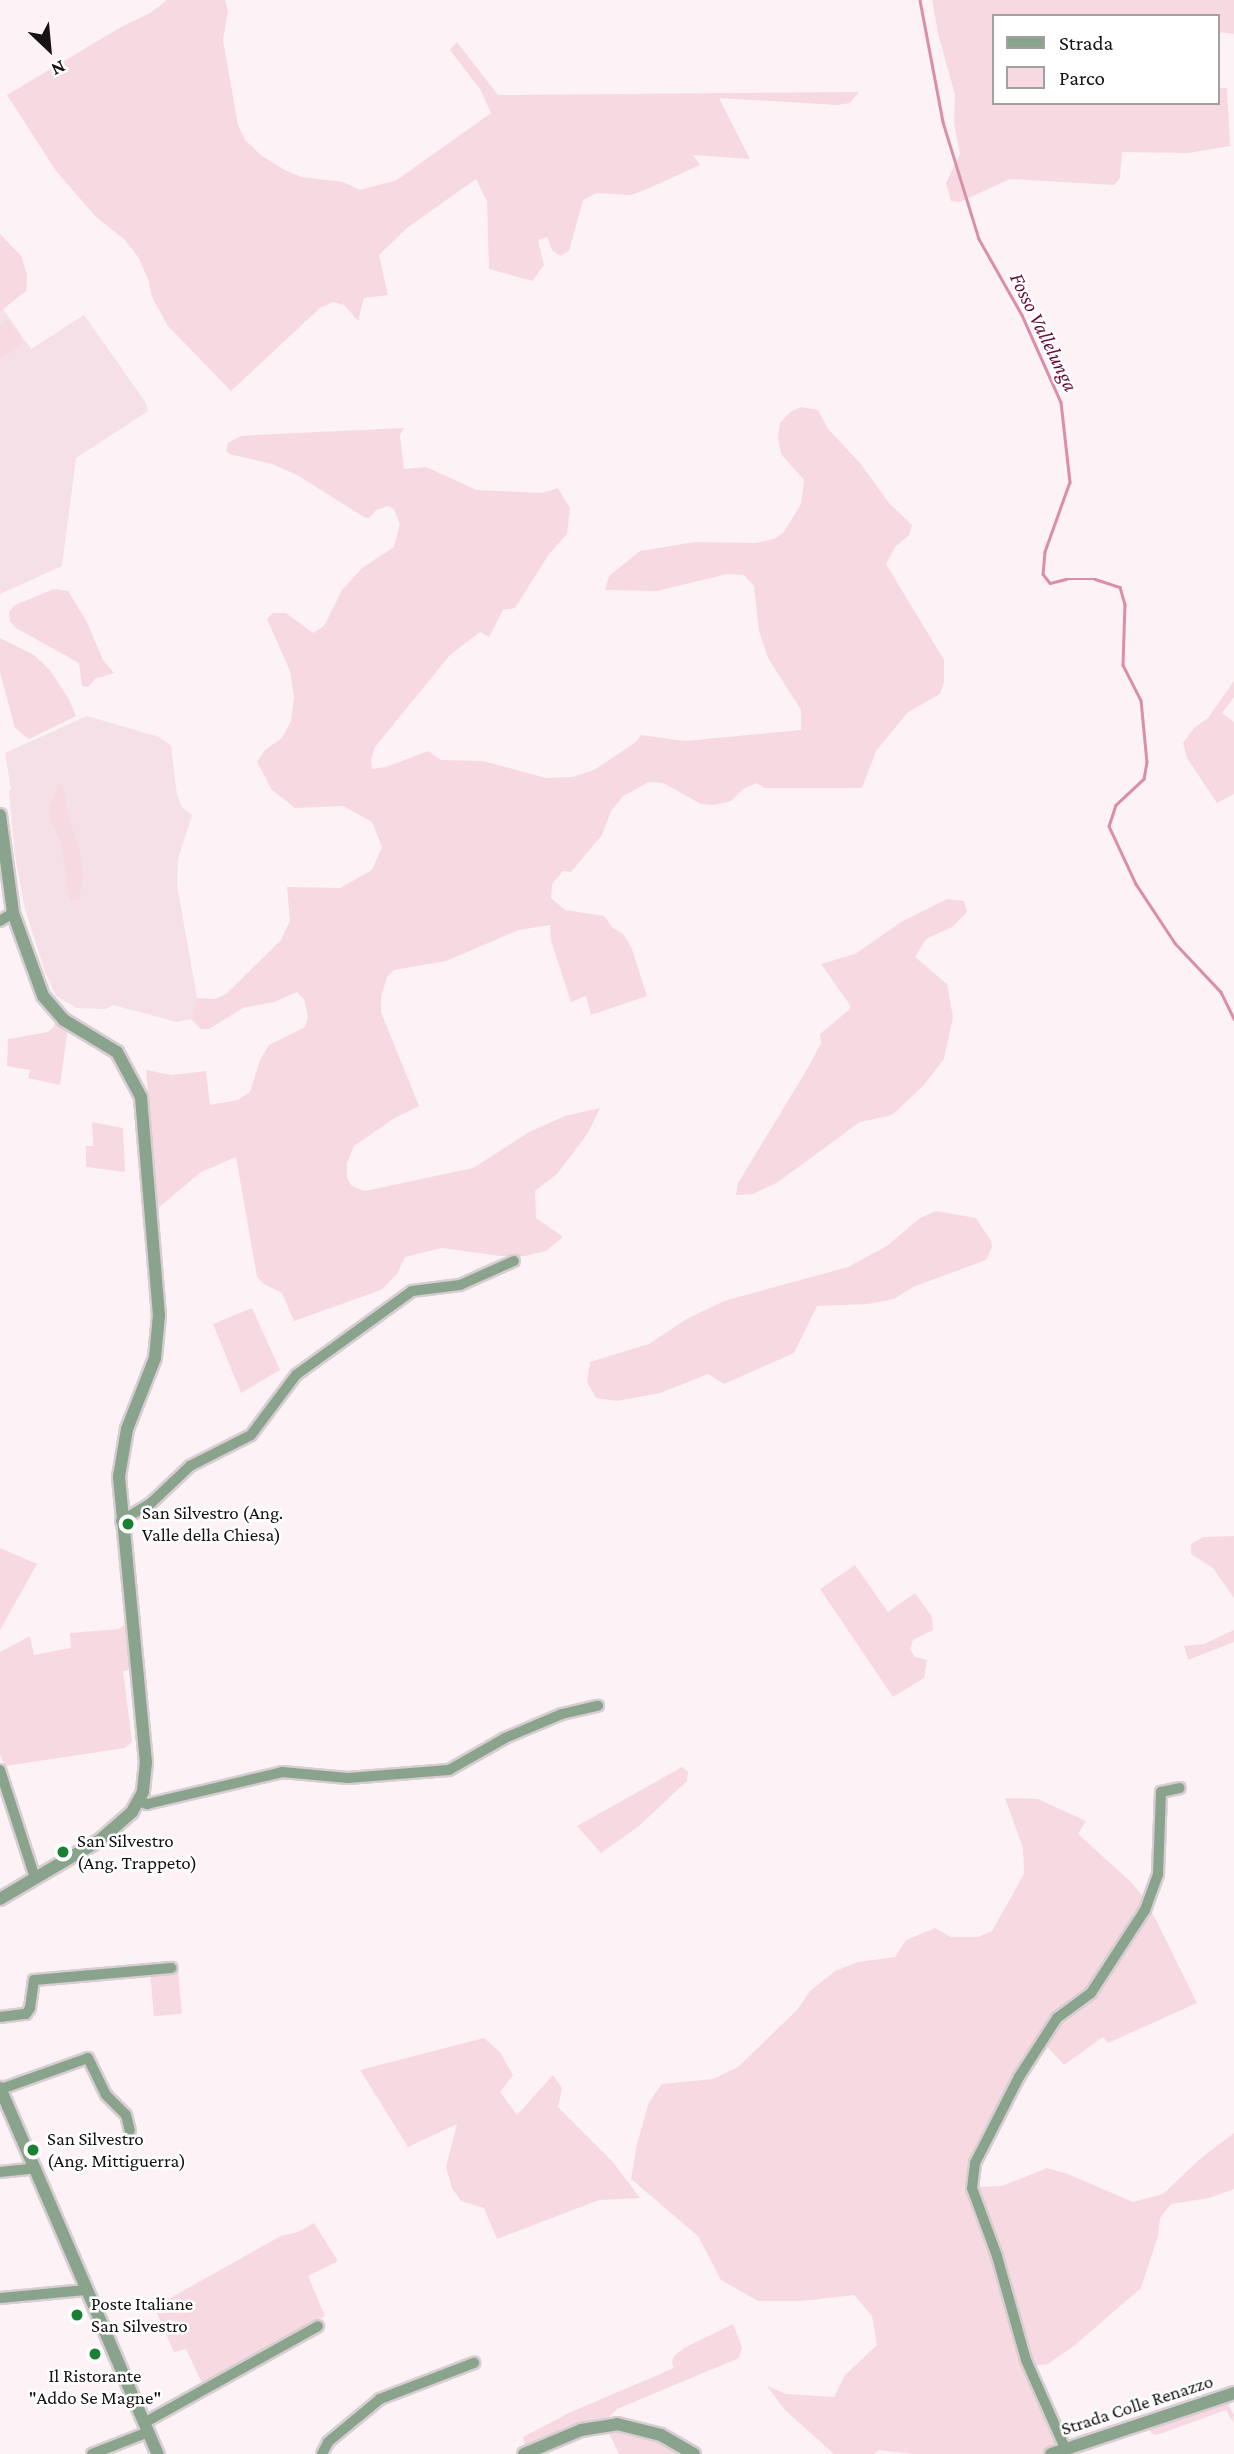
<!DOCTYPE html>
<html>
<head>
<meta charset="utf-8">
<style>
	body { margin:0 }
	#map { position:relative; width:1234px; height:2454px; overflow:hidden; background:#fdf2f6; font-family:"Crimson Pro",serif }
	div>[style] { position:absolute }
	.built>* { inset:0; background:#f4e0e6 }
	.green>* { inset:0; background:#f7d9e2; transform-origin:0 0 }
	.stream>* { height:2.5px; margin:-1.25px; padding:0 1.25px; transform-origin:1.25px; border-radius:1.25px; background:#da8ea9 }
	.roads { filter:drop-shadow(2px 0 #d8ced2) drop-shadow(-2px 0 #d8ced2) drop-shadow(0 2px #d8ced2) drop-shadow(0 -2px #d8ced2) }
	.minor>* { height:10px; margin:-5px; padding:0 5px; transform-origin:5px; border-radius:5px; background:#8aa38c }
	.tertiary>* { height:12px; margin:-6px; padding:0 6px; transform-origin:6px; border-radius:6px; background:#8aa38c }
	.dots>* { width:19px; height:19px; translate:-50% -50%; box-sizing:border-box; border:4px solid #fff; border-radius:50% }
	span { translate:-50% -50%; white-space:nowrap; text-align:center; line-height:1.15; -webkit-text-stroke:5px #fff; paint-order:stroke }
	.poi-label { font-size:19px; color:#171213 }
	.left { translate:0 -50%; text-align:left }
	.street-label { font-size:19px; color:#171213 }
	.water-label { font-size:21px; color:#660b39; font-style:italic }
	.legend { position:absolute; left:992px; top:14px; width:228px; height:91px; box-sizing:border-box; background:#fff; border:2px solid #a2a0a1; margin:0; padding:9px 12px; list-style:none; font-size:21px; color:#171213 }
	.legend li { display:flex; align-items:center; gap:14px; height:35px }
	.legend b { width:35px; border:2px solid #a2a0a1 }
	.north { position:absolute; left:14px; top:14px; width:70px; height:70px; -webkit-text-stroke:5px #fff; paint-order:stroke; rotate:154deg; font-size:19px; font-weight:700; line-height:28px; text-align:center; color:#171213 }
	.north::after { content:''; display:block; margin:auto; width:24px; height:32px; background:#171213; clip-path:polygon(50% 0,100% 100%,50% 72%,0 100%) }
</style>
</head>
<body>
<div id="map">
	<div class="built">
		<div style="clip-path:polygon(0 234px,21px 256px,27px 275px,26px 291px,3px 309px,31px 349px,84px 315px,146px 403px,148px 411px,76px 458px,62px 566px,0 594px)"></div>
		<div style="clip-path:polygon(87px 716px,159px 737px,171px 746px,177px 795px,182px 807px,192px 815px,178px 859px,177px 885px,197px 998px,191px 1019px,177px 1022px,113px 1005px,105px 1009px,77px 1008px,56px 996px,45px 972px,25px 909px,15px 856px,9px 791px,11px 789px,5px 753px)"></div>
	</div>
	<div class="green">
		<div style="clip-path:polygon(167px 0,225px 0,228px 11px,223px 40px,238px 125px,245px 140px,262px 156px,285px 170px,301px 177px,343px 182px,360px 190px,397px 180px,491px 113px,480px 89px,450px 50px,457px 42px,498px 95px,859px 92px,850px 103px,837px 105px,719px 98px,750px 159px,693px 155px,700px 165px,647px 189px,631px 195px,597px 193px,583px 200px,569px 251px,560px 256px,552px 250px,547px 237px,538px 240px,544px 265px,532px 281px,489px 269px,487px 201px,476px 179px,407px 228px,379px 255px,388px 295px,364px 298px,358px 321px,344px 305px,333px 302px,320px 308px,231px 391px,168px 326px,152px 297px,148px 279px,138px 257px,124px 239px,96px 217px,56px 171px,7px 95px,121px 27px,150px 13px)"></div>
		<div style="clip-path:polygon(932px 0,1234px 0,1234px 34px,1218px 32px,1218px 16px,994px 16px,994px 103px,1218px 103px,1218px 88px,1227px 88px,1230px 146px,1188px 153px,1122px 152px,1120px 178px,1114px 185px,1010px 179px,960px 202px,951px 201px,946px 183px,960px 154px,954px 124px,955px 95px,938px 34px)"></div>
		<div style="clip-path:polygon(0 234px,21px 256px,27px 275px,26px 291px,0 311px)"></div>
		<div style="clip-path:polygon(8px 320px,23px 342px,0 359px,0 326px)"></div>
		<div style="clip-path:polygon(801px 407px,818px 410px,828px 429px,860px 463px,889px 503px,912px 525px,909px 535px,895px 547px,886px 564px,944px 660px,944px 682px,940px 694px,908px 712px,876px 751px,862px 788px,764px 788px,757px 783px,743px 789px,731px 801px,714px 805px,701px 804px,663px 783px,649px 782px,623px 796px,611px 811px,602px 835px,571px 872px,563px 871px,552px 884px,551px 898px,565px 910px,604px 916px,612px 927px,623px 934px,632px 949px,647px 996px,591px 1015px,586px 996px,571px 1002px,551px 941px,550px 925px,519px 930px,446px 961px,394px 970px,387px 977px,381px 997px,381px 1012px,419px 1106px,393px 1119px,354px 1146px,347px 1163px,347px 1178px,352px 1186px,365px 1191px,473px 1168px,529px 1132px,565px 1116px,600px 1108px,588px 1133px,557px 1174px,535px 1191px,536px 1218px,563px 1237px,546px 1251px,525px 1256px,500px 1256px,442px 1248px,405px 1257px,397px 1274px,381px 1290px,294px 1321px,282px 1293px,264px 1284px,257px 1277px,236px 1157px,201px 1172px,157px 1209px,146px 1070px,171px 1075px,206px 1071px,210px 1105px,238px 1100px,250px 1092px,260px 1060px,269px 1045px,305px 1027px,308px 1017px,304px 999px,297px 992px,274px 1002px,243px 1008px,209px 1029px,201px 1029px,191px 1019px,197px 998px,215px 999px,226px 994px,281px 940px,290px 921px,287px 887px,340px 888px,372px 870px,382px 847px,372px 822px,343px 806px,295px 808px,272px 790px,257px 762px,265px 750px,282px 738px,291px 721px,294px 697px,290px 671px,267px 619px,273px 613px,286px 613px,313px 633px,324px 626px,342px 590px,362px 568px,394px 547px,400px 524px,394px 509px,388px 506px,376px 510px,369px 518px,364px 517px,297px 475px,272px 464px,229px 454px,226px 451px,228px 443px,241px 436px,255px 435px,404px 428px,400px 435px,404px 469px,426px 467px,477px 490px,542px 493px,558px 488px,570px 508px,567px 534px,549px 554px,515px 608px,503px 610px,489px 637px,480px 632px,450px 655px,375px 747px,371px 760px,372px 769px,386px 767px,428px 751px,441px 760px,483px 761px,546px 778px,572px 777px,594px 770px,636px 742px,641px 735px,685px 741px,801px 730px,801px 710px,768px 658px,759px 631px,754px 586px,744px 575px,727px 574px,657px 591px,605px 590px,609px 576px,640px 551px,695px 542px,756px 543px,774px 539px,784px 532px,801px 504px,804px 480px,781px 454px,778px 438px,780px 423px,790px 412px)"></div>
		<div style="clip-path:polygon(54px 589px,68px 591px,87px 622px,103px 660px,114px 673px,95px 679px,88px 687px,82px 686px,79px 663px,16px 628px,10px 621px,9px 612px,15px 605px)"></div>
		<div style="clip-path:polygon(0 638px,34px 655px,49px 669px,69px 699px,76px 716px,29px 739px,15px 728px,0 672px)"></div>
		<div style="clip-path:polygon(1234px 681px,1234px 697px,1222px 713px,1234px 722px,1234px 794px,1217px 803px,1187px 758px,1183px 743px,1194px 728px,1208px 718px)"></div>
		<div style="clip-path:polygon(59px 785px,63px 786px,69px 820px,79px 848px,83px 876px,79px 900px,71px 900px,68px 893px,62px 846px,50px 818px,49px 806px)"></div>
		<div style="clip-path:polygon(947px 899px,964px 901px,967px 912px,952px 927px,926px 939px,915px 957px,947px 984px,953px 1017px,944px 1059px,923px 1086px,892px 1115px,860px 1122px,778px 1182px,753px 1194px,736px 1195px,738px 1183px,809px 1066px,821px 1043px,820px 1034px,850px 1009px,850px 1005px,821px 964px,855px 954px,901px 922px)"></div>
		<div style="clip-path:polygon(54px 1022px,68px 1028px,60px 1085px,28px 1078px,30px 1070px,7px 1066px,8px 1039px,48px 1032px,54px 1027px)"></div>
		<div style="clip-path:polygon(92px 1122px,123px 1128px,125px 1172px,86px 1167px,86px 1146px,93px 1146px)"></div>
		<div style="clip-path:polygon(936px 1211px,976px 1218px,991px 1241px,992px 1247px,986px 1260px,913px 1287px,894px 1299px,868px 1304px,817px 1306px,794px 1353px,724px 1384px,708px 1374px,660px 1393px,617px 1401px,596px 1398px,591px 1389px,587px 1382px,590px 1362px,649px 1344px,685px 1320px,724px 1301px,848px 1267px,887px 1246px,920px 1218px)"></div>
		<div style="clip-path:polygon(252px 1308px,280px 1370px,241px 1393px,213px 1324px)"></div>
		<div style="clip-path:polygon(1234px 1536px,1234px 1598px,1213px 1568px,1191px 1554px,1191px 1544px,1203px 1537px)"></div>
		<div style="clip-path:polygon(0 1548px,37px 1564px,0 1630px)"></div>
		<div style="clip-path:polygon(855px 1565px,888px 1612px,915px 1593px,932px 1617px,933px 1630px,913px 1640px,910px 1649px,915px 1657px,927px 1660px,924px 1678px,893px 1697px,820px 1589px)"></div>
		<div style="clip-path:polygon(128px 1622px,132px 1669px,123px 1671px,132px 1742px,125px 1748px,5px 1766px,0 1754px,0 1652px,30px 1636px,34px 1655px,71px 1648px,70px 1633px,119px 1629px)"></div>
		<div style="clip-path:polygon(1234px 1630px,1234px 1642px,1188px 1660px,1184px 1646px,1204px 1644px)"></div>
		<div style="clip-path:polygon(682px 1767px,688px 1772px,687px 1781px,639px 1826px,601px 1853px,577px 1826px)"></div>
		<div style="clip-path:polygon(1005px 1798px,1038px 1799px,1086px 1821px,1078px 1834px,1131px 1882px,1146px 1900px,1094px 1977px,1078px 1997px,1062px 2006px,972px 2160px,970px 2189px,1061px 2443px,1042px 2454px,913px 2454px,879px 2450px,874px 2454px,834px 2454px,784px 2409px,767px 2386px,786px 2394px,834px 2397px,845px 2375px,877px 2345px,872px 2316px,854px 2295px,801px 2301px,758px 2301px,721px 2280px,698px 2236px,631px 2179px,637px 2144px,649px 2102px,662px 2084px,713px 2079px,738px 2067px,797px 2010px,810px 1991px,835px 1971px,858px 1962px,895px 1957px,906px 1940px,935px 1928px,951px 1937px,978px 1937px,992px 1931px,1024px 1874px,1023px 1848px)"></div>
		<div style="clip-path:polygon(1151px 1910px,1197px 2003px,1108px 2043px,1103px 2037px,1064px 2065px,1044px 2043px,1058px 2025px,1096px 1992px)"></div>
		<div style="left:178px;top:1970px;width:44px;height:28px;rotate:85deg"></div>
		<div style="clip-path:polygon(484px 2038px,500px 2052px,513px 2075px,500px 2092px,517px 2115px,553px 2075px,562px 2088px,558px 2107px,612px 2161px,640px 2198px,599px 2200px,497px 2239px,484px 2208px,461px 2201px,452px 2188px,446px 2167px,457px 2124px,408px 2147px,360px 2070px)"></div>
		<div style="clip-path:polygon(1234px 2133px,1234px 2189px,1209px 2198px,1171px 2204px,1160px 2218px,1158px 2236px,1141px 2288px,1075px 2345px,1048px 2364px,1033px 2366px,1009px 2272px,975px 2187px,1002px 2186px,1047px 2168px,1068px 2174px,1133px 2202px,1163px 2194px,1200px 2159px)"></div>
		<div style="clip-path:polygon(314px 2223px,338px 2261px,308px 2276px,325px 2316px,202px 2383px,186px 2349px,174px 2352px,154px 2307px,281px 2236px,298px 2232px)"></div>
		<div style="clip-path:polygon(733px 2324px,742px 2347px,739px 2358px,617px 2409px,605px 2421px,526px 2450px,523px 2437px,571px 2412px,674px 2368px,672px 2362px,674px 2356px,684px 2348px)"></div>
		<div style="clip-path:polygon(1227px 2402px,1234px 2415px,1233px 2422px,1226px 2410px,1157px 2435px,1152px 2434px,1149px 2428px)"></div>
		<div style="clip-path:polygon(607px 2429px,656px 2436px,685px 2454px,619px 2454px)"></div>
	</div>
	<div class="stream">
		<div style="left:920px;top:0;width:124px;rotate:79.3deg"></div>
		<div style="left:943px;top:122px;width:122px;rotate:72.9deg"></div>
		<div style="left:979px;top:239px;width:87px;rotate:60.5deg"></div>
		<div style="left:1022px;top:315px;width:95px;rotate:65.9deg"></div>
		<div style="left:1061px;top:402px;width:81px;rotate:83.6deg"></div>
		<div style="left:1070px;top:482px;width:74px;rotate:109.7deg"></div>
		<div style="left:1045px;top:552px;width:22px;rotate:95deg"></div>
		<div style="left:1043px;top:574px;width:11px;rotate:52deg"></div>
		<div style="left:1050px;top:583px;width:16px;rotate:-14deg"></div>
		<div style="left:1066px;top:579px;width:29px"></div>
		<div style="left:1095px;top:579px;width:26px;rotate:18deg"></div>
		<div style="left:1120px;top:587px;width:18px;rotate:74deg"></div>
		<div style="left:1125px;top:604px;width:61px;rotate:91.9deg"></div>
		<div style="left:1123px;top:665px;width:39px;rotate:63deg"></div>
		<div style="left:1141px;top:700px;width:62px;rotate:84.5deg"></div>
		<div style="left:1147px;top:762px;width:17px;rotate:100deg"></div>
		<div style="left:1144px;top:779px;width:38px;rotate:137deg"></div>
		<div style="left:1116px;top:805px;width:22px;rotate:108deg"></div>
		<div style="left:1109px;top:826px;width:64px;rotate:65deg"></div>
		<div style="left:1136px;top:884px;width:71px;rotate:56.5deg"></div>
		<div style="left:1175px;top:943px;width:67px;rotate:46.8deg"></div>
		<div style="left:1221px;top:992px;width:30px;rotate:64deg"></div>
	</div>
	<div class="roads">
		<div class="minor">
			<div style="left:0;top:921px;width:15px;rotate:-32deg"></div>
			<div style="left:121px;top:1521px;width:35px;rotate:-31deg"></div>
			<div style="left:151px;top:1503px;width:54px;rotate:-43.5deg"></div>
			<div style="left:190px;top:1466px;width:68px;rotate:-26.9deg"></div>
			<div style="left:251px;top:1435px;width:75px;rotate:-53.1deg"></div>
			<div style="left:296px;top:1375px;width:143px;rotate:-35.9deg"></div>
			<div style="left:412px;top:1291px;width:48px;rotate:-7.1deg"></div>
			<div style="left:460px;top:1285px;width:59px;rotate:-24deg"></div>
			<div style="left:0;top:1770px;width:114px;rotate:72deg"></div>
			<div style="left:139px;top:1801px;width:9px;rotate:21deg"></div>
			<div style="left:147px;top:1804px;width:139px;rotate:-13.3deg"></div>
			<div style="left:282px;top:1772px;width:66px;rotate:5.2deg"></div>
			<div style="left:348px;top:1778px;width:101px;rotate:-4.5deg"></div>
			<div style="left:449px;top:1770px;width:64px;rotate:-29.7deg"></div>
			<div style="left:505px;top:1738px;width:62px;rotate:-22.8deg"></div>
			<div style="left:562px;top:1714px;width:37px;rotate:-13deg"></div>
			<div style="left:0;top:2017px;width:26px;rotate:-7deg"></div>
			<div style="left:26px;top:2014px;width:7px;rotate:-56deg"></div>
			<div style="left:30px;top:2008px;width:28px;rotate:-82deg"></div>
			<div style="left:34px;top:1980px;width:138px;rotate:-5deg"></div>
			<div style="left:1px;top:2089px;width:92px;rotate:-19.6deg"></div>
			<div style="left:88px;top:2058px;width:41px;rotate:64.1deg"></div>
			<div style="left:106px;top:2095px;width:28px;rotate:45deg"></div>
			<div style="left:126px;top:2115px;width:16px;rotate:76deg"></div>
			<div style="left:0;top:2172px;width:36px;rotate:-6deg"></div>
			<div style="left:0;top:2298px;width:86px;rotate:-5.3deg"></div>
			<div style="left:144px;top:2423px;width:199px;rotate:-29.1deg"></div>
			<div style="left:1065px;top:2448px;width:96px;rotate:-113.9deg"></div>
			<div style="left:1026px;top:2360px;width:108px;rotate:-105.6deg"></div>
			<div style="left:997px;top:2256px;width:72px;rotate:-110.2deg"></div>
			<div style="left:972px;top:2188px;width:25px;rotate:-83deg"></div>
			<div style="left:975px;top:2163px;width:97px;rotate:-62.9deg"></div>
			<div style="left:1019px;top:2077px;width:70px;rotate:-57.2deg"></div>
			<div style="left:1057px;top:2018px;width:42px;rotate:-36.3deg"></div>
			<div style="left:1091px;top:1993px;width:99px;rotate:-57deg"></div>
			<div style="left:1145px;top:1910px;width:38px;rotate:-70deg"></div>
			<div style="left:1158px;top:1874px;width:82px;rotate:-87.9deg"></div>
			<div style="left:1161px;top:1792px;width:19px;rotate:-12deg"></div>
			<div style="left:92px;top:2454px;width:60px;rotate:-21.4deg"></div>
			<div style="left:322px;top:2454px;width:13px;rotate:-63deg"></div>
			<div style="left:328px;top:2442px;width:67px;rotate:-39.6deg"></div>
			<div style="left:380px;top:2399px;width:101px;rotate:-21deg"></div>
		</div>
		<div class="tertiary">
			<div style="left:0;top:815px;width:99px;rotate:82.4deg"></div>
			<div style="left:13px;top:913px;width:88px;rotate:70.1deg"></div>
			<div style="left:43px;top:996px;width:32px;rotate:49deg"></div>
			<div style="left:64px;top:1020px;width:62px;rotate:31.1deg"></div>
			<div style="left:117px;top:1052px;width:51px;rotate:61.9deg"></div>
			<div style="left:141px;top:1097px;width:219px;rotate:85.3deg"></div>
			<div style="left:159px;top:1315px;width:43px;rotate:95.3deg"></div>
			<div style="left:155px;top:1358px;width:76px;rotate:111.5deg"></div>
			<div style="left:127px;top:1429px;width:49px;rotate:99.5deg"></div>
			<div style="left:119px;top:1477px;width:286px;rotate:84.6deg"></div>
			<div style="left:146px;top:1762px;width:30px;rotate:96deg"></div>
			<div style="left:143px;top:1792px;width:23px;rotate:119deg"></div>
			<div style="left:132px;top:1812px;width:43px;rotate:138.8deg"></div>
			<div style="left:100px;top:1840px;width:116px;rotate:149.5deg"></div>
			<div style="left:0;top:2088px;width:399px;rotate:66.7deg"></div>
			<div style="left:524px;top:2454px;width:62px;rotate:-22.8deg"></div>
			<div style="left:581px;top:2430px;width:36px;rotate:-9deg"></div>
			<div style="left:617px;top:2424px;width:45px;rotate:14deg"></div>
			<div style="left:661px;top:2435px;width:38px;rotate:30deg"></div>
			<div style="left:1051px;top:2454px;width:193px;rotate:-18.4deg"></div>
		</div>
	</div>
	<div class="dots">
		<div style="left:128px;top:1524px;background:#1a8034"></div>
		<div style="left:63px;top:1852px;background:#1a8034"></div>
		<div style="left:33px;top:2150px;background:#1a8034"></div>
		<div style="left:77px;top:2315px;background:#1a8034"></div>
		<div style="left:95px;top:2354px;background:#1a8034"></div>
	</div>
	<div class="poi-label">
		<span class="left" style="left:142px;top:1524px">San Silvestro (Ang.<br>Valle della Chiesa)</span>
		<span class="left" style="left:77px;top:1852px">San Silvestro<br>(Ang. Trappeto)</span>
		<span class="left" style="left:47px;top:2150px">San Silvestro<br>(Ang. Mittiguerra)</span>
		<span class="left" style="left:91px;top:2315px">Poste Italiane<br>San Silvestro</span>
		<span style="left:95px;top:2387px">Il Ristorante<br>"Addo Se Magne"</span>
	</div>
	<div class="street-label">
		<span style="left:1137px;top:2405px;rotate:-18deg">Strada Colle Renazzo</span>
	</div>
	<div class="water-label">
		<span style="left:1044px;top:332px;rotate:64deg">Fosso Vallelunga</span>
	</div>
	<ul class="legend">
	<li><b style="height:9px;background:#8aa38c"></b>Strada</li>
	<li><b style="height:19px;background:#f7d9e2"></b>Parco</li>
	</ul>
	<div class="north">N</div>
</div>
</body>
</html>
